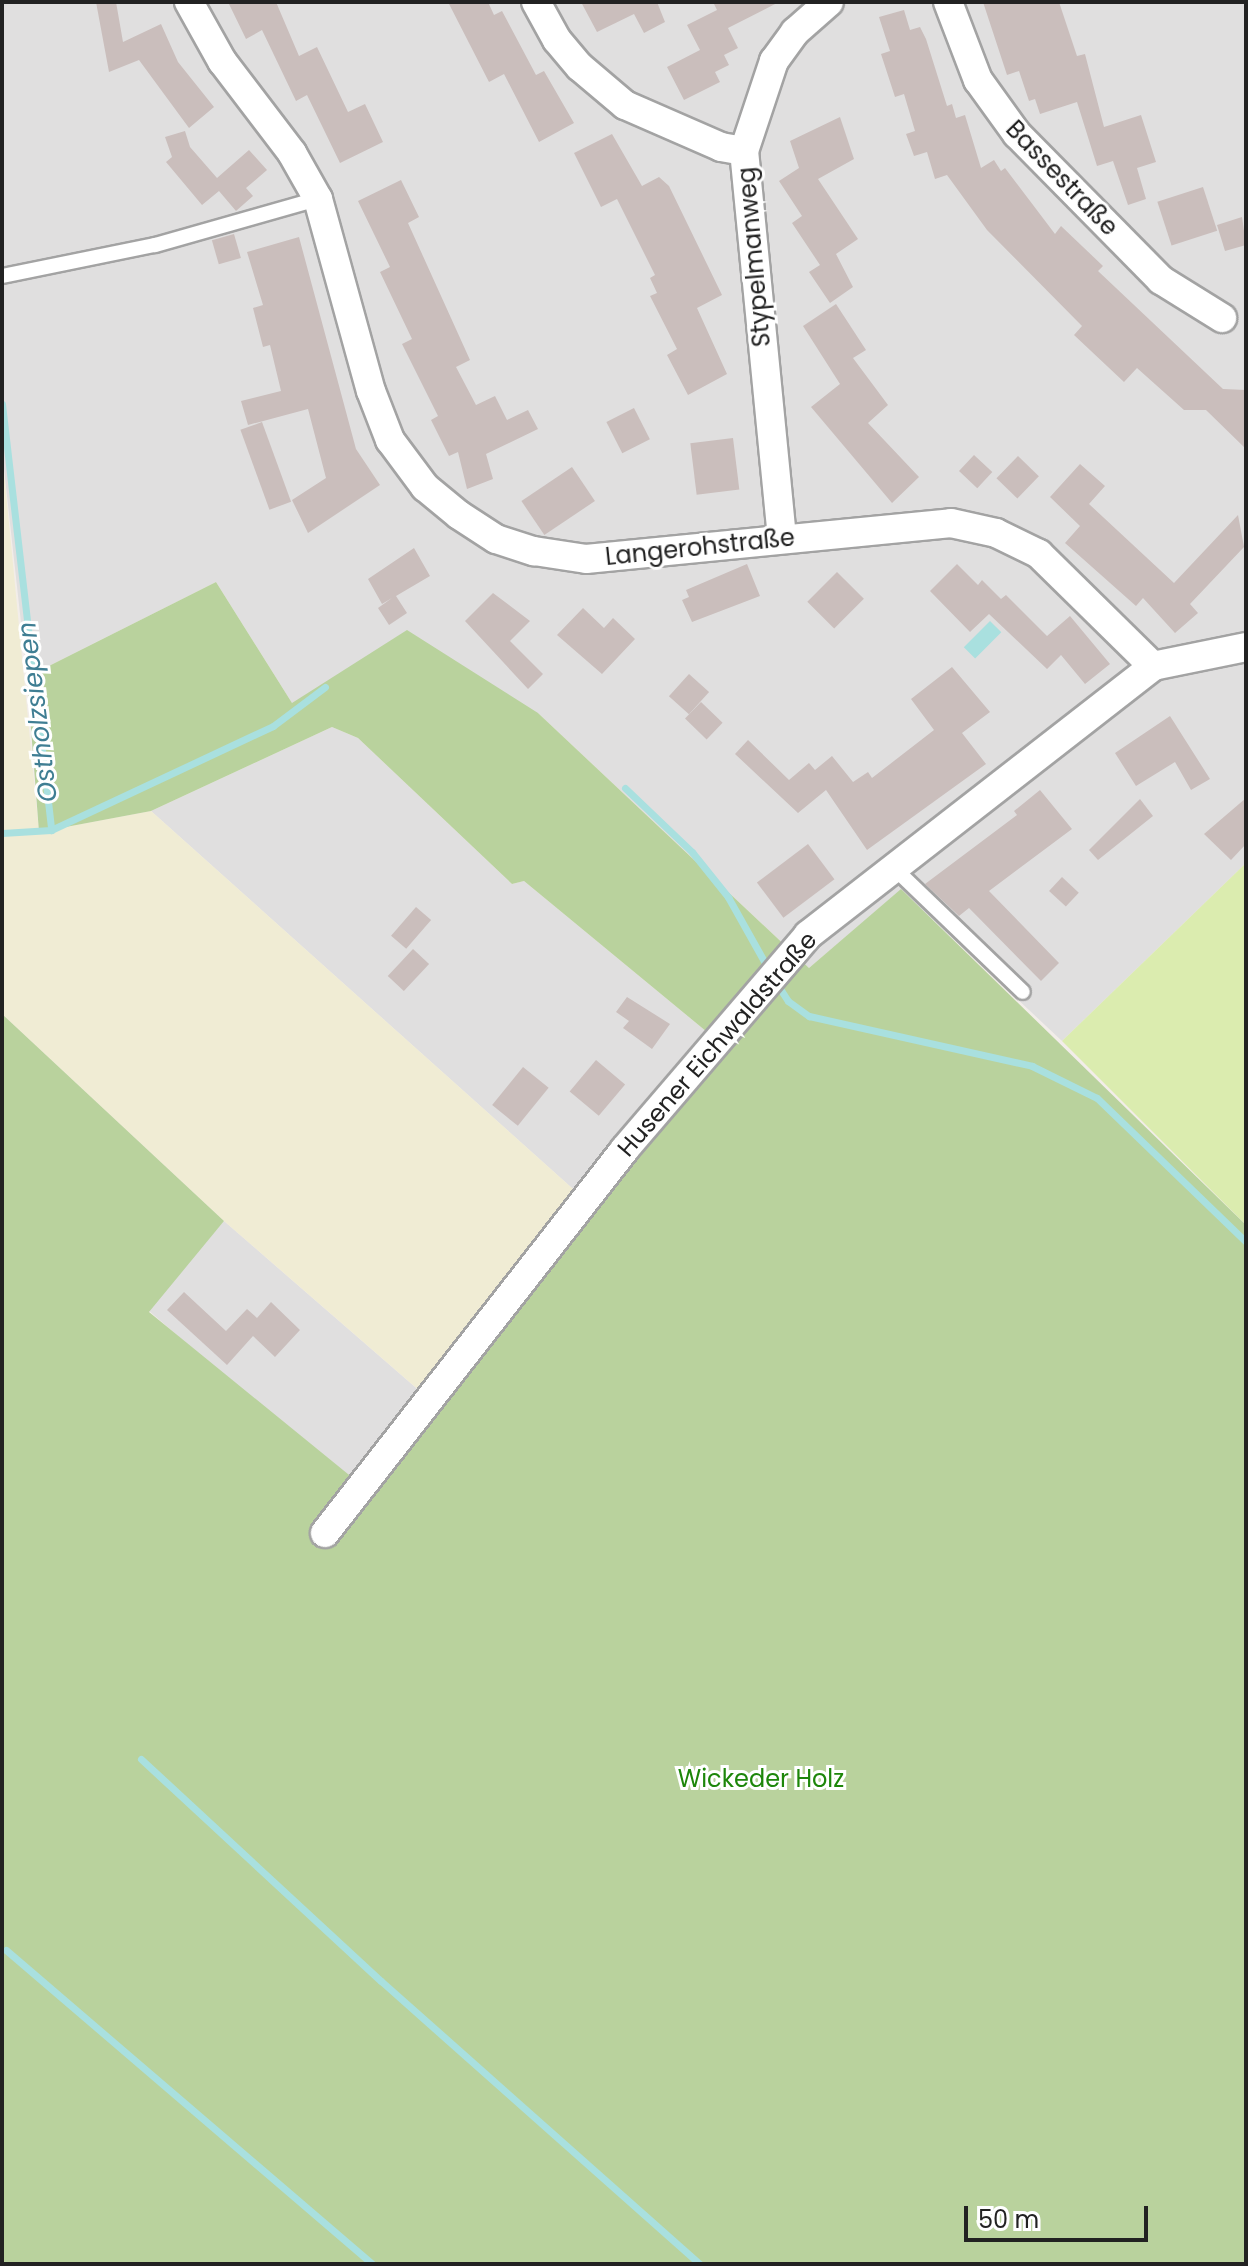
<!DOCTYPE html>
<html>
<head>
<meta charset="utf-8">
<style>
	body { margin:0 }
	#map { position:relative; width:1248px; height:2266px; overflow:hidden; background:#f2ede9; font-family:Poppins,sans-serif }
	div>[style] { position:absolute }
	.residential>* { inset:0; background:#e0dfdf; transform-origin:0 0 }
	.farmland>* { inset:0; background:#f0ecd4 }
	.grass>* { inset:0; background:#dbecaf }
	.forest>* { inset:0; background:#b9d29d }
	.water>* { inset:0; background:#a9e0df; transform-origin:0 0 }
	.stream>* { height:7px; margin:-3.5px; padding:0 3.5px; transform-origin:3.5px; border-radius:3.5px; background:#a9e0df }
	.building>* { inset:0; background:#cabebc; transform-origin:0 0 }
	.roads { filter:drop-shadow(2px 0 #a3a3a3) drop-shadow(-2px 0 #a3a3a3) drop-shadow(0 2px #a3a3a3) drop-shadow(0 -2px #a3a3a3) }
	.lane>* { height:14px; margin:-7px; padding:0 7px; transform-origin:7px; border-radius:7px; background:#fff }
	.street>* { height:28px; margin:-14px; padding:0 14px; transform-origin:14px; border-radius:14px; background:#fff }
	span { translate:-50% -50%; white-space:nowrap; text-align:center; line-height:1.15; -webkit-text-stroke:6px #fff; paint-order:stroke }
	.street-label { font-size:24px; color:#222 }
	.park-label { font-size:24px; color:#1d860a }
	.water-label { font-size:26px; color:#3f7e93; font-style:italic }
	.frame { position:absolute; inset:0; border:4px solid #222; pointer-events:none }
	.scale { position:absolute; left:964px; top:2206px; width:184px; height:36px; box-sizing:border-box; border:4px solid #222; border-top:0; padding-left:10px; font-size:24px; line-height:28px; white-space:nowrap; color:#222; -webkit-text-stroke:6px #fff; paint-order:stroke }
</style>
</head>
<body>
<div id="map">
	<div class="residential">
		<div style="clip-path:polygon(2px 2px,1246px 2px,1246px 863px,1062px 1041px,901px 890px,809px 968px,538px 713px,292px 703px,216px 582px,27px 677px,2px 451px)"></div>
		<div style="clip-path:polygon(332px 727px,358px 738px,512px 884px,524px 881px,724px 1046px,592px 1206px,151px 811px)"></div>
		<div style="left:224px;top:1221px;width:281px;height:117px;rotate:41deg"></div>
	</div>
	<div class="farmland">
		<div style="clip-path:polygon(2px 451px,39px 832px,151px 811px,592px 1206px,436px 1405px,224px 1221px,2px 1014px)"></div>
	</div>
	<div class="grass">
		<div style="clip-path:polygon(1246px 863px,1246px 1225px,1062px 1041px)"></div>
	</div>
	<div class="forest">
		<div style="clip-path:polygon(216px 582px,292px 703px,407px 630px,538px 713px,809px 968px,901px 889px,1246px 1225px,1246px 2264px,2px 2264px,2px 1014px,224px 1221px,149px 1312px,370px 1492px,724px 1046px,524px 881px,512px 884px,358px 738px,332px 727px,151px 811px,39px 832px,27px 677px)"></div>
	</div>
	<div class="water">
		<div style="left:990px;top:621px;width:16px;height:37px;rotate:45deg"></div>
	</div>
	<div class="stream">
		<div style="left:2px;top:404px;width:429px;rotate:83.4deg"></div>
		<div style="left:625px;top:788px;width:93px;rotate:43.7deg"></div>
		<div style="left:692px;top:852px;width:58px;rotate:51.3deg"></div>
		<div style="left:728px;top:897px;width:84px;rotate:60.7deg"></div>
		<div style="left:2px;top:833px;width:49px;rotate:-3.5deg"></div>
		<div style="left:51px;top:830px;width:245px;rotate:-25.1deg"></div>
		<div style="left:273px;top:726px;width:65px;rotate:-36.9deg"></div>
		<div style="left:775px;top:981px;width:24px;rotate:57deg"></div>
		<div style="left:788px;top:1001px;width:26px;rotate:36deg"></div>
		<div style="left:809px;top:1016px;width:229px;rotate:12.6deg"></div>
		<div style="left:1032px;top:1066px;width:72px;rotate:26.2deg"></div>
		<div style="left:1097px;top:1098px;width:207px;rotate:44deg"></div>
		<div style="left:141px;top:1759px;width:327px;rotate:42.8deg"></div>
		<div style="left:381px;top:1981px;width:426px;rotate:41.6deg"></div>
		<div style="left:6px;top:1950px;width:482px;rotate:40.6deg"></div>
	</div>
	<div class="building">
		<div style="clip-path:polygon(96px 2px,116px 2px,123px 42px,161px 24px,178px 62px,214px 107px,189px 128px,139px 60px,109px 72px)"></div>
		<div style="clip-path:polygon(228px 2px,276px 2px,299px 56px,317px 47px,348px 112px,365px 104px,383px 142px,340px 163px,307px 95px,296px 101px,262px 30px,246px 39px)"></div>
		<div style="clip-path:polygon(448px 2px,488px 2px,494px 15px,502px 11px,536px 75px,544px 71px,574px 123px,539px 142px,504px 74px,489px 82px)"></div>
		<div style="clip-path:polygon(581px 2px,657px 2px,665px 22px,644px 33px,634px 14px,597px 32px)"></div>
		<div style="clip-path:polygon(713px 2px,779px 2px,728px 28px,738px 48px,724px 55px,729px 65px,715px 72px,720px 82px,684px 100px,667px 67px,700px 50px,687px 25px,717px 10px)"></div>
		<div style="clip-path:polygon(983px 2px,1059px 2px,1077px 56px,1085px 54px,1104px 127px,1141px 115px,1156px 162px,1137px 168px,1146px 199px,1128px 205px,1113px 161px,1097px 166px,1077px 102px,1040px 114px,1035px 99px,1029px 101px,1019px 71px,1007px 75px)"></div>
		<div style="clip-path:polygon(904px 10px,910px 30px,920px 27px,926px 39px,947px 106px,952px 104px,956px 118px,965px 115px,981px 168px,994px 160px,1001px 171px,1005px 168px,1055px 234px,1061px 226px,1103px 266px,1098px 271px,1223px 389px,1246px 390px,1246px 449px,1206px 410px,1184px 410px,1137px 368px,1124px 382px,1074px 335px,1082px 326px,987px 230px,947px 175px,935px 179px,927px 152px,914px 156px,906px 134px,915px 131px,904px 94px,895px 97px,881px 54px,890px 51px,879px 17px)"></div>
		<div style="clip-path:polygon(840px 117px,854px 159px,818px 179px,858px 239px,836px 254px,853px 287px,830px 303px,809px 272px,820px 265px,792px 223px,802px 216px,779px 181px,799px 168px,790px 141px)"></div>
		<div style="clip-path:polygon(185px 131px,190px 147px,217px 178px,249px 150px,267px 170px,246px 188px,253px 196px,236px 211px,219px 191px,202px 205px,166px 162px,172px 157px,165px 137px)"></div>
		<div style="clip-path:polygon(612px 134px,642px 186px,659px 177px,669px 186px,722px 295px,697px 308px,727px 374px,688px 395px,667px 355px,677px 349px,650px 296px,657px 293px,650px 278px,655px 275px,617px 199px,601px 207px,574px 153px)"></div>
		<div style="clip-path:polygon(401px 180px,419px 217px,408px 223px,470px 360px,456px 367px,476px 405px,495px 396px,507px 420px,528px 410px,538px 429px,486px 454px,493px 479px,467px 489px,458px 452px,449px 456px,431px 420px,438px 416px,402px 344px,412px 339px,380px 272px,390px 267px,358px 201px)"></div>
		<div style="left:1203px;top:187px;width:46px;height:48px;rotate:72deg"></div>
		<div style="clip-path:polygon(1242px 217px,1246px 245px,1225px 251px,1217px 225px)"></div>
		<div style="left:234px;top:234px;width:25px;height:23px;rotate:74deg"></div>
		<div style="clip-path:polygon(299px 237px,356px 449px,380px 485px,308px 533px,292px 500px,326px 478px,308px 409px,248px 425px,241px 401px,281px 391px,270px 345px,263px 347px,253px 308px,263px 305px,247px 252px)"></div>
		<div style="clip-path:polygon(836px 304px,866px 350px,853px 358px,888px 405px,868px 423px,919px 477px,892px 503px,811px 407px,840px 384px,803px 326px)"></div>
		<div style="left:634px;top:408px;width:35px;height:31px;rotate:63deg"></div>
		<div style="left:262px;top:422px;width:85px;height:23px;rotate:70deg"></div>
		<div style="left:733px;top:438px;width:52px;height:43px;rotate:83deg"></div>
		<div style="left:974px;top:455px;width:25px;height:22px;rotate:43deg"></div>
		<div style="left:1018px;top:456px;width:29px;height:31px;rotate:44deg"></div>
		<div style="clip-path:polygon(1080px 464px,1105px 486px,1089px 504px,1174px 583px,1238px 515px,1244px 547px,1190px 604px,1198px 613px,1175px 633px,1143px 598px,1136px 606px,1065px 543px,1080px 526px,1050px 497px)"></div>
		<div style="left:572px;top:467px;width:41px;height:61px;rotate:56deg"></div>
		<div style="clip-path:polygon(414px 548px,430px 576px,396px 596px,407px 613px,389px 625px,378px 608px,392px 598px,382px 604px,368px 579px)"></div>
		<div style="clip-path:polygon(747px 564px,760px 596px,692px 622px,682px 600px,689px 597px,686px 590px)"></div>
		<div style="clip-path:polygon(957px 564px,978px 585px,982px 580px,1001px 599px,1006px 595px,1047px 636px,1070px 616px,1110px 664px,1085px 684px,1061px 655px,1047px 669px,989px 614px,970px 632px,930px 591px)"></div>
		<div style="left:837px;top:572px;width:38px;height:42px;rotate:45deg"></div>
		<div style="clip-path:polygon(493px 593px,530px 621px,510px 641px,543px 674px,528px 689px,465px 621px)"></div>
		<div style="clip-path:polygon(583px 608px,604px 628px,613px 618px,635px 639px,602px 674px,557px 635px)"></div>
		<div style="clip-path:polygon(952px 667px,990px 712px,962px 733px,986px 764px,867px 850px,826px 790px,798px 813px,735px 754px,748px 740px,789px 780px,809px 763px,815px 770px,832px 756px,853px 782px,868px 772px,872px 778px,934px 730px,911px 699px)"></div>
		<div style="left:689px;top:674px;width:27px;height:30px;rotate:42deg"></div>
		<div style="left:701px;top:702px;width:30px;height:23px;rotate:44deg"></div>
		<div style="clip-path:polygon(1170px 716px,1210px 779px,1191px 790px,1175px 762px,1136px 786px,1115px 753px)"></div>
		<div style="clip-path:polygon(1040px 790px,1072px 829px,989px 891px,1059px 963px,1041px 981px,969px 908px,959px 916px,925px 884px,1017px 815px,1014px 811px)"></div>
		<div style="clip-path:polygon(1246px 798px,1246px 844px,1231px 860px,1204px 834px)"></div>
		<div style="clip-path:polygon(1140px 799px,1153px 816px,1098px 860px,1089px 850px)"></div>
		<div style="left:808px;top:844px;width:44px;height:64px;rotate:53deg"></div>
		<div style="left:1062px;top:877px;width:23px;height:19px;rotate:43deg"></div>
		<div style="left:416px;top:907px;width:20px;height:38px;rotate:41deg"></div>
		<div style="left:413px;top:949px;width:22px;height:37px;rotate:43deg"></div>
		<div style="clip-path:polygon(627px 997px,670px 1024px,652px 1049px,623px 1028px,629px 1021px,616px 1012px)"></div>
		<div style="left:596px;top:1060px;width:38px;height:41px;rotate:40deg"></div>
		<div style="left:523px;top:1067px;width:33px;height:49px;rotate:39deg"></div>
		<div style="clip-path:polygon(184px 1292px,226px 1331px,247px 1309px,257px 1318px,271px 1302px,300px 1330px,275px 1357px,253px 1336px,227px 1365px,167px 1310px)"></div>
	</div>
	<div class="roads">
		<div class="lane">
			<div style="left:2px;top:276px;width:156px;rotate:-11.5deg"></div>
			<div style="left:155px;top:245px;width:169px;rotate:-15.8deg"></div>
			<div style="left:893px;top:867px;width:180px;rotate:43.9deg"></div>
		</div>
		<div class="street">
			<div style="left:189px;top:2px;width:68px;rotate:60.8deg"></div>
			<div style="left:222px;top:61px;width:116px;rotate:52.7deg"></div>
			<div style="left:292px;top:153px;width:53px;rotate:60.5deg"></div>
			<div style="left:318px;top:199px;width:199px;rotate:74.6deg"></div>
			<div style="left:371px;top:391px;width:53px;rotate:68.8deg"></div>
			<div style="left:390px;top:440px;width:59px;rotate:53.3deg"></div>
			<div style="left:425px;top:487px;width:44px;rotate:39.5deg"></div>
			<div style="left:459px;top:515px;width:44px;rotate:33deg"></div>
			<div style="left:496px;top:539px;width:40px;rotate:18deg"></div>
			<div style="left:534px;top:551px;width:53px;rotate:8.7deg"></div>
			<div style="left:586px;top:559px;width:367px;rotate:-5.6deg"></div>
			<div style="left:951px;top:523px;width:46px;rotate:12.5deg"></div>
			<div style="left:996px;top:533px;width:48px;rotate:26deg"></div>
			<div style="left:1039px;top:554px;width:160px;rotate:44.5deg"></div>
			<div style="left:536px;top:2px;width:43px;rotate:61.1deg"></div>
			<div style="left:557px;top:40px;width:35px;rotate:50deg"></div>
			<div style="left:580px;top:67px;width:59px;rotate:40.2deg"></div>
			<div style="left:625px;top:105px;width:105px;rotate:23.6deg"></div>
			<div style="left:721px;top:147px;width:23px;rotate:10deg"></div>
			<div style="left:948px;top:2px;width:84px;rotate:69deg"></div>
			<div style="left:978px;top:80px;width:67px;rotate:54.2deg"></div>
			<div style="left:1017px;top:134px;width:205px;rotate:45.4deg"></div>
			<div style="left:1161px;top:280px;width:72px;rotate:31.9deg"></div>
			<div style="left:782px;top:538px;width:389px;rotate:-95.6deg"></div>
			<div style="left:744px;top:151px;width:95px;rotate:-71.6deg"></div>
			<div style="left:774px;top:61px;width:36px;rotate:-54deg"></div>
			<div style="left:795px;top:32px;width:45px;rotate:-41.4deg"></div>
			<div style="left:325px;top:1533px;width:486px;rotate:-52deg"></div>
			<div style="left:624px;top:1150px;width:283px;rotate:-49.4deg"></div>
			<div style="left:808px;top:935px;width:437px;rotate:-37.9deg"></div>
			<div style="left:1153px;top:666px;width:95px;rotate:-11.5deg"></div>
		</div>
	</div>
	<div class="street-label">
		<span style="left:1062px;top:178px;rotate:46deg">Bassestraße</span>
		<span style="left:754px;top:257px;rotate:-95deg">Stypelmanweg</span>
		<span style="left:700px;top:547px;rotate:-6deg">Langerohstraße</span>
		<span style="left:717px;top:1044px;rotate:-49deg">Husener Eichwaldstraße</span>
	</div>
	<div class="park-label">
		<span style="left:761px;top:1779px">Wickeder Holz</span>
	</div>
	<div class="water-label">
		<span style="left:38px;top:712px;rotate:-97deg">Ostholzsiepen</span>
	</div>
	<div class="frame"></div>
	<div class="scale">50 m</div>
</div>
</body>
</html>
